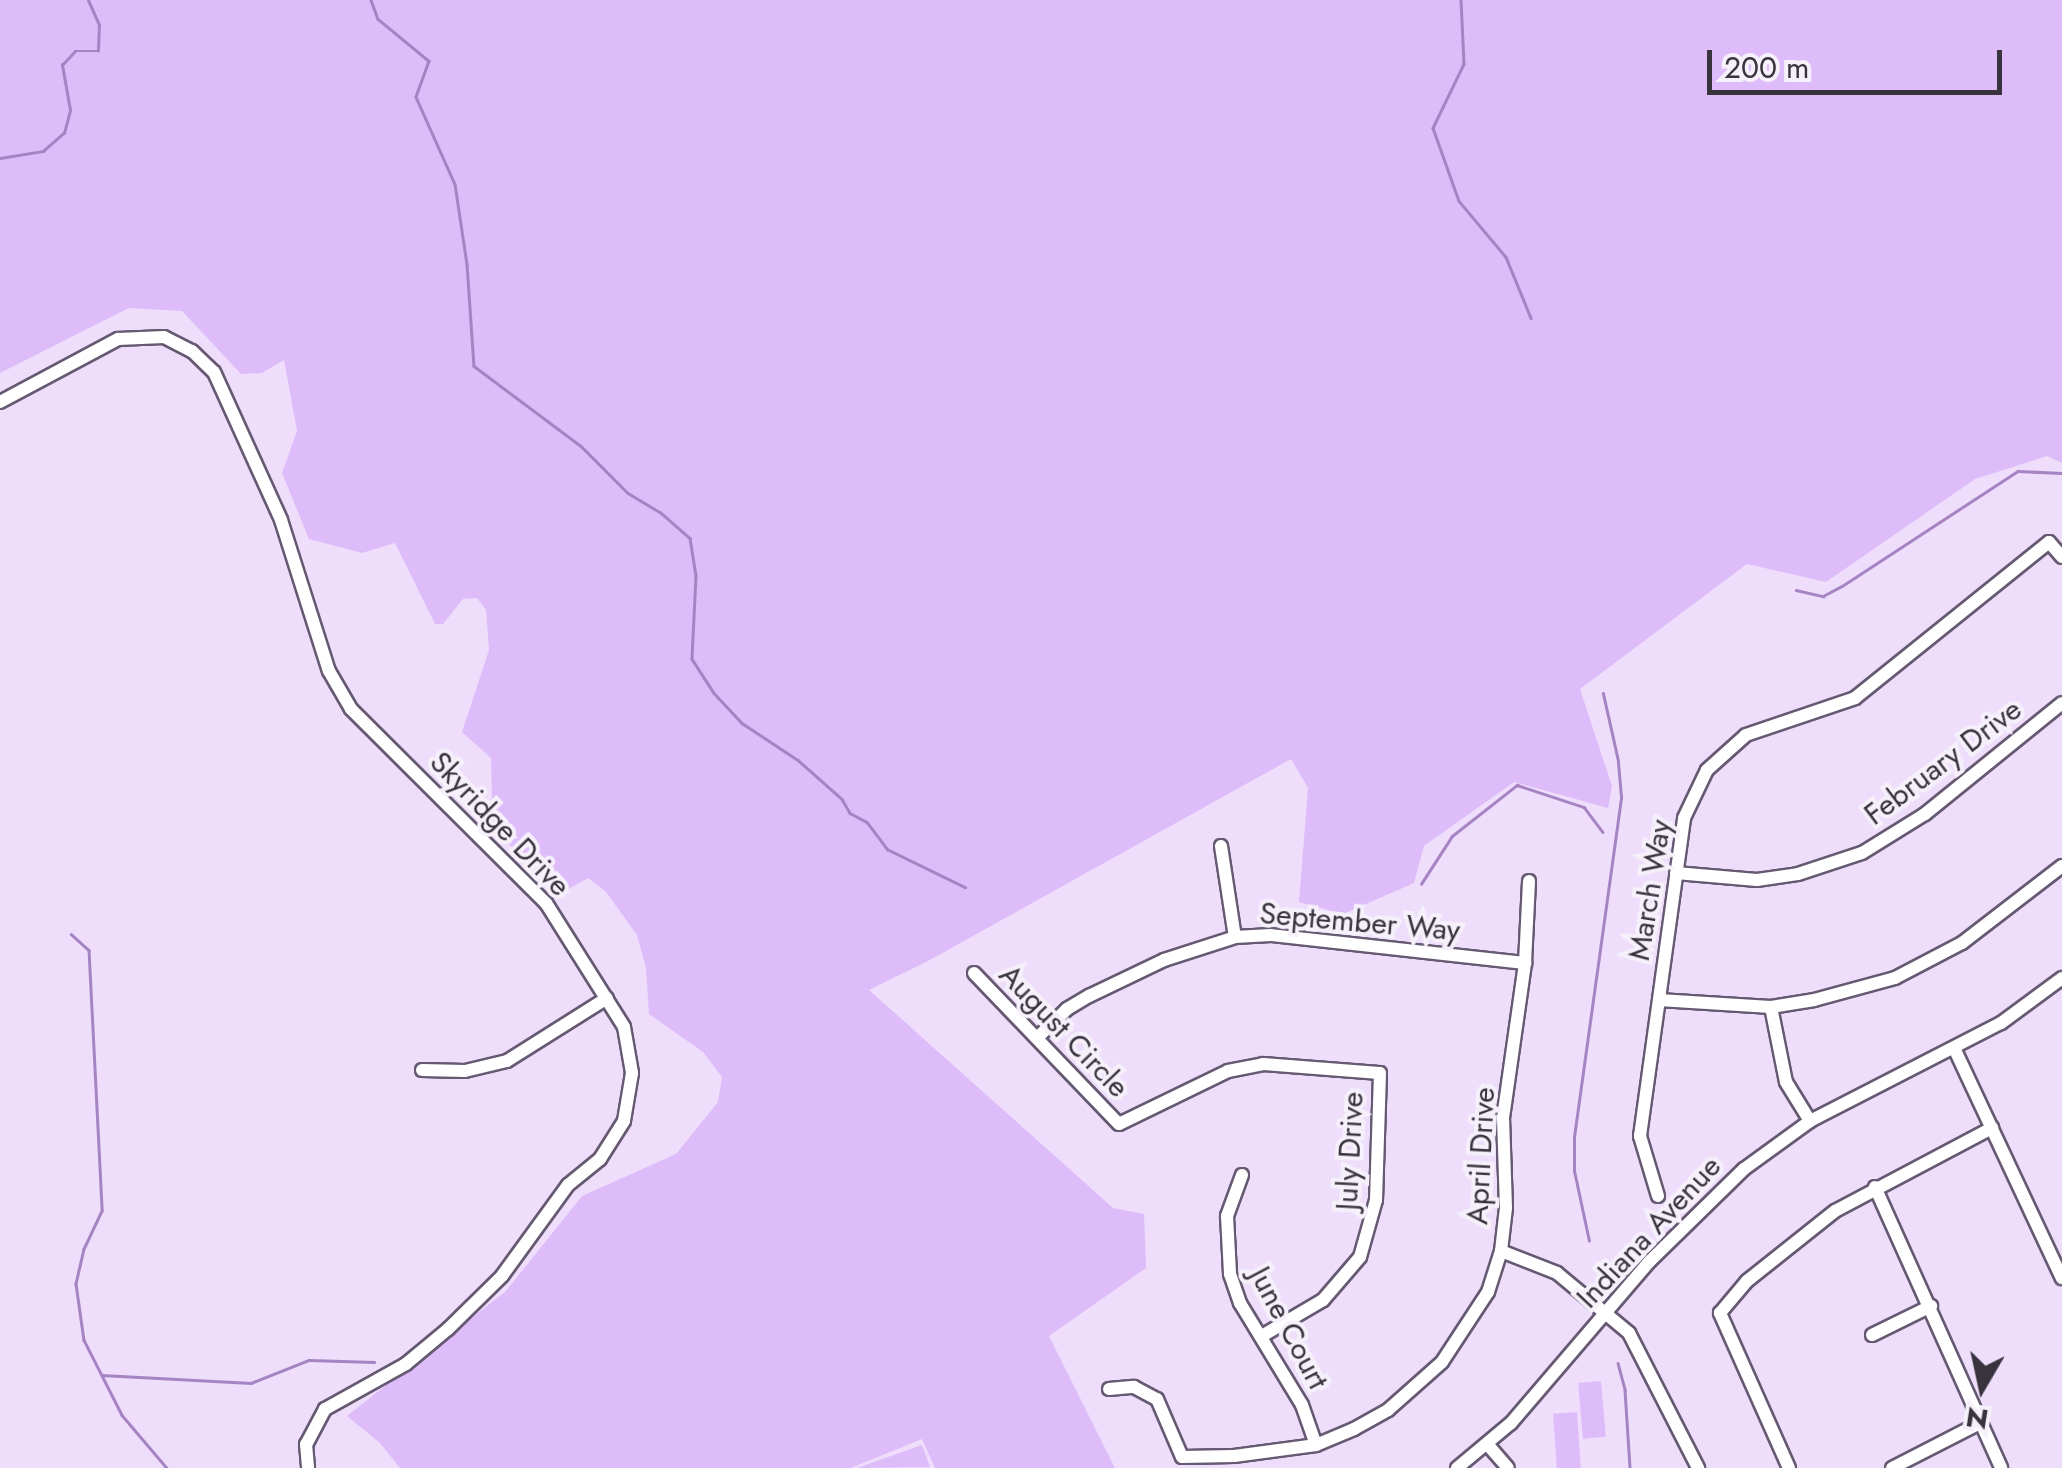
<!DOCTYPE html>
<html>
<head>
<meta charset="utf-8">
<style>
	body { margin:0 }
	#map { position:relative; width:2062px; height:1468px; overflow:hidden; background:#eedefb; font-family:Jost,sans-serif }
	div>[style] { position:absolute }
	.green>* { inset:0; background:#debcfa; transform-origin:0 0 }
	.stream>* { height:2.5px; margin:-1.25px; padding:0 1.25px; transform-origin:1.25px; border-radius:1.25px; background:#a683c3 }
	.roads { filter:drop-shadow(2px 0 #665972) drop-shadow(-2px 0 #665972) drop-shadow(0 2px #665972) drop-shadow(0 -2px #665972) }
	.minor>* { height:12px; margin:-6px; padding:0 6px; transform-origin:6px; border-radius:6px; background:#fff }
	span { translate:-50% -50%; white-space:nowrap; text-align:center; line-height:1.15; -webkit-text-stroke:8px #f6f0fb; paint-order:stroke }
	.street-label { font-size:30px; color:#39333e }
	.north { position:absolute; left:1932px; top:1338px; width:100px; height:100px; -webkit-text-stroke:8px #f6f0fb; paint-order:stroke; rotate:189deg; font-size:28px; font-weight:700; line-height:40px; text-align:center; color:#39333e }
	.north::after { content:''; display:block; margin:auto; width:35px; height:45px; background:#39333e; clip-path:polygon(50% 0,100% 100%,50% 72%,0 100%) }
	.scale { position:absolute; left:1707px; top:50px; width:295px; height:45px; box-sizing:border-box; border:5px solid #39333e; border-top:0; padding-left:12px; font-size:30px; line-height:35px; white-space:nowrap; color:#39333e; -webkit-text-stroke:8px #f6f0fb; paint-order:stroke }
</style>
</head>
<body>
<div id="map">
	<div class="green">
		<div style="clip-path:polygon(0 0,2062px 0,2062px 463px,2047px 456px,1975px 479px,1826px 582px,1747px 564px,1580px 689px,1612px 786px,1608px 808px,1514px 782px,1424px 846px,1414px 883px,1343px 914px,1299px 902px,1308px 788px,1291px 759px,928px 961px,869px 990px,1113px 1208px,1144px 1214px,1146px 1268px,1049px 1336px,1115px 1468px,935px 1468px,922px 1439px,851px 1468px,400px 1468px,380px 1443px,347px 1416px,506px 1291px,582px 1196px,676px 1154px,718px 1102px,722px 1077px,703px 1052px,649px 1014px,646px 968px,637px 935px,606px 892px,588px 878px,561px 893px,482px 819px,492px 798px,491px 758px,462px 732px,489px 650px,486px 610px,477px 598px,463px 599px,443px 624px,435px 624px,395px 543px,362px 553px,309px 539px,282px 473px,297px 431px,284px 360px,262px 373px,241px 374px,182px 311px,129px 308px,0 373px)"></div>
		<div style="left:1601px;top:1381px;width:56px;height:23px;rotate:85deg"></div>
		<div style="left:1577px;top:1412px;width:56px;height:24px;rotate:86deg"></div>
		<div style="clip-path:polygon(922px 1445px,930px 1467px,857px 1468px)"></div>
	</div>
	<div class="stream">
		<div style="left:371px;top:0;width:20px;rotate:70deg"></div>
		<div style="left:378px;top:19px;width:66px;rotate:39.5deg"></div>
		<div style="left:429px;top:61px;width:38px;rotate:110deg"></div>
		<div style="left:416px;top:97px;width:95px;rotate:65.9deg"></div>
		<div style="left:455px;top:184px;width:81px;rotate:81.5deg"></div>
		<div style="left:467px;top:264px;width:102px;rotate:86.1deg"></div>
		<div style="left:474px;top:366px;width:134px;rotate:36.8deg"></div>
		<div style="left:581px;top:446px;width:66px;rotate:45deg"></div>
		<div style="left:628px;top:493px;width:37px;rotate:31deg"></div>
		<div style="left:660px;top:512px;width:40px;rotate:41deg"></div>
		<div style="left:690px;top:538px;width:38px;rotate:81deg"></div>
		<div style="left:696px;top:576px;width:83px;rotate:92.8deg"></div>
		<div style="left:692px;top:659px;width:40px;rotate:57.1deg"></div>
		<div style="left:714px;top:693px;width:41px;rotate:47deg"></div>
		<div style="left:742px;top:723px;width:67px;rotate:33.5deg"></div>
		<div style="left:798px;top:760px;width:59px;rotate:41.6deg"></div>
		<div style="left:842px;top:799px;width:16px;rotate:60deg"></div>
		<div style="left:850px;top:813px;width:19px;rotate:28deg"></div>
		<div style="left:867px;top:822px;width:34px;rotate:53deg"></div>
		<div style="left:887px;top:849px;width:87px;rotate:26deg"></div>
		<div style="left:1461px;top:0;width:64px;rotate:87.3deg"></div>
		<div style="left:1464px;top:64px;width:71px;rotate:115.8deg"></div>
		<div style="left:1433px;top:128px;width:77px;rotate:70.4deg"></div>
		<div style="left:1459px;top:201px;width:73px;rotate:50deg"></div>
		<div style="left:1506px;top:257px;width:66px;rotate:67.7deg"></div>
		<div style="left:0;top:158px;width:44px;rotate:-9.2deg"></div>
		<div style="left:43px;top:151px;width:28px;rotate:-41deg"></div>
		<div style="left:64px;top:133px;width:24px;rotate:-75deg"></div>
		<div style="left:70px;top:110px;width:46px;rotate:-100.1deg"></div>
		<div style="left:62px;top:65px;width:19px;rotate:-47deg"></div>
		<div style="left:75px;top:51px;width:23px"></div>
		<div style="left:98px;top:51px;width:26px;rotate:-88deg"></div>
		<div style="left:99px;top:25px;width:27px;rotate:-114deg"></div>
		<div style="left:1796px;top:590px;width:28px;rotate:13deg"></div>
		<div style="left:1823px;top:596px;width:21px;rotate:-28deg"></div>
		<div style="left:1842px;top:586px;width:210px;rotate:-33.2deg"></div>
		<div style="left:2018px;top:471px;width:44px;rotate:2.6deg"></div>
		<div style="left:1421px;top:884px;width:57px;rotate:-57.1deg"></div>
		<div style="left:1452px;top:836px;width:83px;rotate:-38.1deg"></div>
		<div style="left:1517px;top:785px;width:71px;rotate:18.2deg"></div>
		<div style="left:1584px;top:807px;width:31px;rotate:53deg"></div>
		<div style="left:71px;top:934px;width:24px;rotate:42deg"></div>
		<div style="left:89px;top:950px;width:261px;rotate:87.1deg"></div>
		<div style="left:102px;top:1211px;width:42px;rotate:115.3deg"></div>
		<div style="left:84px;top:1249px;width:36px;rotate:103deg"></div>
		<div style="left:76px;top:1284px;width:57px;rotate:81.9deg"></div>
		<div style="left:84px;top:1340px;width:84px;rotate:63.1deg"></div>
		<div style="left:122px;top:1415px;width:70px;rotate:49.7deg"></div>
		<div style="left:1589px;top:1241px;width:72px;rotate:-102.1deg"></div>
		<div style="left:1574px;top:1171px;width:34px;rotate:-90deg"></div>
		<div style="left:1574px;top:1137px;width:343px;rotate:-82.1deg"></div>
		<div style="left:1621px;top:797px;width:36px;rotate:-95deg"></div>
		<div style="left:1618px;top:761px;width:69px;rotate:-102.6deg"></div>
		<div style="left:1618px;top:1363px;width:28px;rotate:75deg"></div>
		<div style="left:1625px;top:1390px;width:78px;rotate:86.3deg"></div>
		<div style="left:102px;top:1375px;width:149px;rotate:3.1deg"></div>
		<div style="left:251px;top:1383px;width:62px;rotate:-21.6deg"></div>
		<div style="left:309px;top:1360px;width:65px;rotate:1.8deg"></div>
	</div>
	<div class="roads">
		<div class="minor">
			<div style="left:0;top:402px;width:134px;rotate:-28.1deg"></div>
			<div style="left:118px;top:339px;width:46px;rotate:-2.5deg"></div>
			<div style="left:164px;top:337px;width:31px;rotate:27deg"></div>
			<div style="left:192px;top:351px;width:30px;rotate:44deg"></div>
			<div style="left:214px;top:372px;width:162px;rotate:65.6deg"></div>
			<div style="left:281px;top:520px;width:158px;rotate:72.4deg"></div>
			<div style="left:329px;top:671px;width:44px;rotate:59.9deg"></div>
			<div style="left:351px;top:709px;width:275px;rotate:44.9deg"></div>
			<div style="left:546px;top:903px;width:146px;rotate:57.8deg"></div>
			<div style="left:624px;top:1027px;width:47px;rotate:80.1deg"></div>
			<div style="left:632px;top:1073px;width:49px;rotate:99.5deg"></div>
			<div style="left:624px;top:1121px;width:45px;rotate:122.3deg"></div>
			<div style="left:600px;top:1159px;width:41px;rotate:140.9deg"></div>
			<div style="left:568px;top:1185px;width:112px;rotate:126deg"></div>
			<div style="left:502px;top:1276px;width:76px;rotate:135.5deg"></div>
			<div style="left:448px;top:1329px;width:55px;rotate:140.2deg"></div>
			<div style="left:406px;top:1364px;width:93px;rotate:150.9deg"></div>
			<div style="left:325px;top:1409px;width:40px;rotate:118deg"></div>
			<div style="left:306px;top:1444px;width:24px;rotate:85deg"></div>
			<div style="left:1221px;top:846px;width:92px;rotate:81.3deg"></div>
			<div style="left:1676px;top:873px;width:81px;rotate:4.9deg"></div>
			<div style="left:1757px;top:880px;width:41px;rotate:-8.3deg"></div>
			<div style="left:1798px;top:874px;width:67px;rotate:-18.2deg"></div>
			<div style="left:1862px;top:853px;width:74px;rotate:-31.8deg"></div>
			<div style="left:1925px;top:814px;width:176px;rotate:-39deg"></div>
			<div style="left:974px;top:973px;width:209px;rotate:46.2deg"></div>
			<div style="left:1119px;top:1124px;width:121px;rotate:-25.9deg"></div>
			<div style="left:1228px;top:1071px;width:36px;rotate:-11deg"></div>
			<div style="left:1263px;top:1064px;width:117px;rotate:4.4deg"></div>
			<div style="left:1380px;top:1073px;width:127px;rotate:91.8deg"></div>
			<div style="left:1376px;top:1200px;width:59px;rotate:105.7deg"></div>
			<div style="left:1360px;top:1257px;width:57px;rotate:130.7deg"></div>
			<div style="left:1323px;top:1300px;width:71px;rotate:149.5deg"></div>
			<div style="left:1659px;top:1000px;width:112px;rotate:3.6deg"></div>
			<div style="left:1771px;top:1007px;width:44px;rotate:-9.2deg"></div>
			<div style="left:1814px;top:1000px;width:84px;rotate:-15.2deg"></div>
			<div style="left:1895px;top:978px;width:76px;rotate:-27.6deg"></div>
			<div style="left:1962px;top:943px;width:126px;rotate:-37.6deg"></div>
			<div style="left:1771px;top:1007px;width:76px;rotate:78.7deg"></div>
			<div style="left:1786px;top:1082px;width:46px;rotate:58.4deg"></div>
			<div style="left:1037px;top:1038px;width:42px;rotate:-44deg"></div>
			<div style="left:1067px;top:1009px;width:26px;rotate:-31deg"></div>
			<div style="left:1089px;top:996px;width:83px;rotate:-25.6deg"></div>
			<div style="left:1164px;top:960px;width:75px;rotate:-17.9deg"></div>
			<div style="left:1235px;top:937px;width:36px;rotate:-3deg"></div>
			<div style="left:1271px;top:935px;width:256px;rotate:6.3deg"></div>
			<div style="left:1955px;top:1050px;width:252px;rotate:64.9deg"></div>
			<div style="left:422px;top:1070px;width:43px;rotate:1.3deg"></div>
			<div style="left:465px;top:1071px;width:43px;rotate:-13.4deg"></div>
			<div style="left:507px;top:1061px;width:118px;rotate:-32.2deg"></div>
			<div style="left:1242px;top:1175px;width:44px;rotate:110.1deg"></div>
			<div style="left:1227px;top:1216px;width:58px;rotate:87deg"></div>
			<div style="left:1230px;top:1274px;width:31px;rotate:71deg"></div>
			<div style="left:1240px;top:1303px;width:119px;rotate:58.7deg"></div>
			<div style="left:1302px;top:1405px;width:42px;rotate:70.7deg"></div>
			<div style="left:1875px;top:1187px;width:308px;rotate:65.8deg"></div>
			<div style="left:1658px;top:1196px;width:63px;rotate:-106.7deg"></div>
			<div style="left:1640px;top:1136px;width:321px;rotate:-82.1deg"></div>
			<div style="left:1684px;top:818px;width:53px;rotate:-64.4deg"></div>
			<div style="left:1707px;top:770px;width:52px;rotate:-41.9deg"></div>
			<div style="left:1746px;top:735px;width:115px;rotate:-18.7deg"></div>
			<div style="left:1855px;top:698px;width:249px;rotate:-38.8deg"></div>
			<div style="left:2049px;top:542px;width:20px;rotate:49deg"></div>
			<div style="left:1501px;top:1251px;width:60px;rotate:21.4deg"></div>
			<div style="left:1557px;top:1273px;width:94px;rotate:39.8deg"></div>
			<div style="left:1629px;top:1333px;width:152px;rotate:62.9deg"></div>
			<div style="left:1872px;top:1335px;width:66px;rotate:-26.2deg"></div>
			<div style="left:1109px;top:1389px;width:25px;rotate:-5deg"></div>
			<div style="left:1134px;top:1387px;width:26px;rotate:28deg"></div>
			<div style="left:1157px;top:1399px;width:63px;rotate:66.7deg"></div>
			<div style="left:1182px;top:1457px;width:52px;rotate:-1.1deg"></div>
			<div style="left:1234px;top:1456px;width:83px;rotate:-7.6deg"></div>
			<div style="left:1316px;top:1445px;width:41px;rotate:-22.8deg"></div>
			<div style="left:1354px;top:1429px;width:39px;rotate:-29deg"></div>
			<div style="left:1388px;top:1410px;width:72px;rotate:-41.6deg"></div>
			<div style="left:1442px;top:1362px;width:84px;rotate:-56.7deg"></div>
			<div style="left:1488px;top:1292px;width:43px;rotate:-72.4deg"></div>
			<div style="left:1501px;top:1251px;width:43px;rotate:-83.4deg"></div>
			<div style="left:1506px;top:1208px;width:90px;rotate:-91.9deg"></div>
			<div style="left:1503px;top:1118px;width:157px;rotate:-81.9deg"></div>
			<div style="left:1525px;top:963px;width:82px;rotate:-87.2deg"></div>
			<div style="left:1488px;top:1445px;width:30px;rotate:49deg"></div>
			<div style="left:1457px;top:1468px;width:70px;rotate:-39.8deg"></div>
			<div style="left:1511px;top:1423px;width:213px;rotate:-49.4deg"></div>
			<div style="left:1650px;top:1261px;width:132px;rotate:-44.4deg"></div>
			<div style="left:1744px;top:1169px;width:82px;rotate:-36deg"></div>
			<div style="left:1810px;top:1121px;width:215px;rotate:-27.2deg"></div>
			<div style="left:2001px;top:1023px;width:76px;rotate:-36.4deg"></div>
			<div style="left:1789px;top:1468px;width:170px;rotate:-114deg"></div>
			<div style="left:1720px;top:1313px;width:42px;rotate:-49.8deg"></div>
			<div style="left:1747px;top:1281px;width:112px;rotate:-38.5deg"></div>
			<div style="left:1835px;top:1211px;width:178px;rotate:-27.9deg"></div>
			<div style="left:1892px;top:1468px;width:99px;rotate:-27.1deg"></div>
		</div>
	</div>
	<div class="street-label">
		<span style="left:1943px;top:762px;rotate:-37deg">February Drive</span>
		<span style="left:500px;top:824px;rotate:46deg">Skyridge Drive</span>
		<span style="left:1650px;top:890px;rotate:-81deg">March Way</span>
		<span style="left:1360px;top:922px;rotate:5deg">September Way</span>
		<span style="left:1064px;top:1031px;rotate:46deg">August Circle</span>
		<span style="left:1350px;top:1151px;rotate:-87deg">July Drive</span>
		<span style="left:1481px;top:1156px;rotate:-87deg">April Drive</span>
		<span style="left:1649px;top:1232px;rotate:-47deg">Indiana Avenue</span>
		<span style="left:1289px;top:1328px;rotate:62deg">June Court</span>
	</div>
	<div class="north">N</div>
	<div class="scale">200 m</div>
</div>
</body>
</html>
